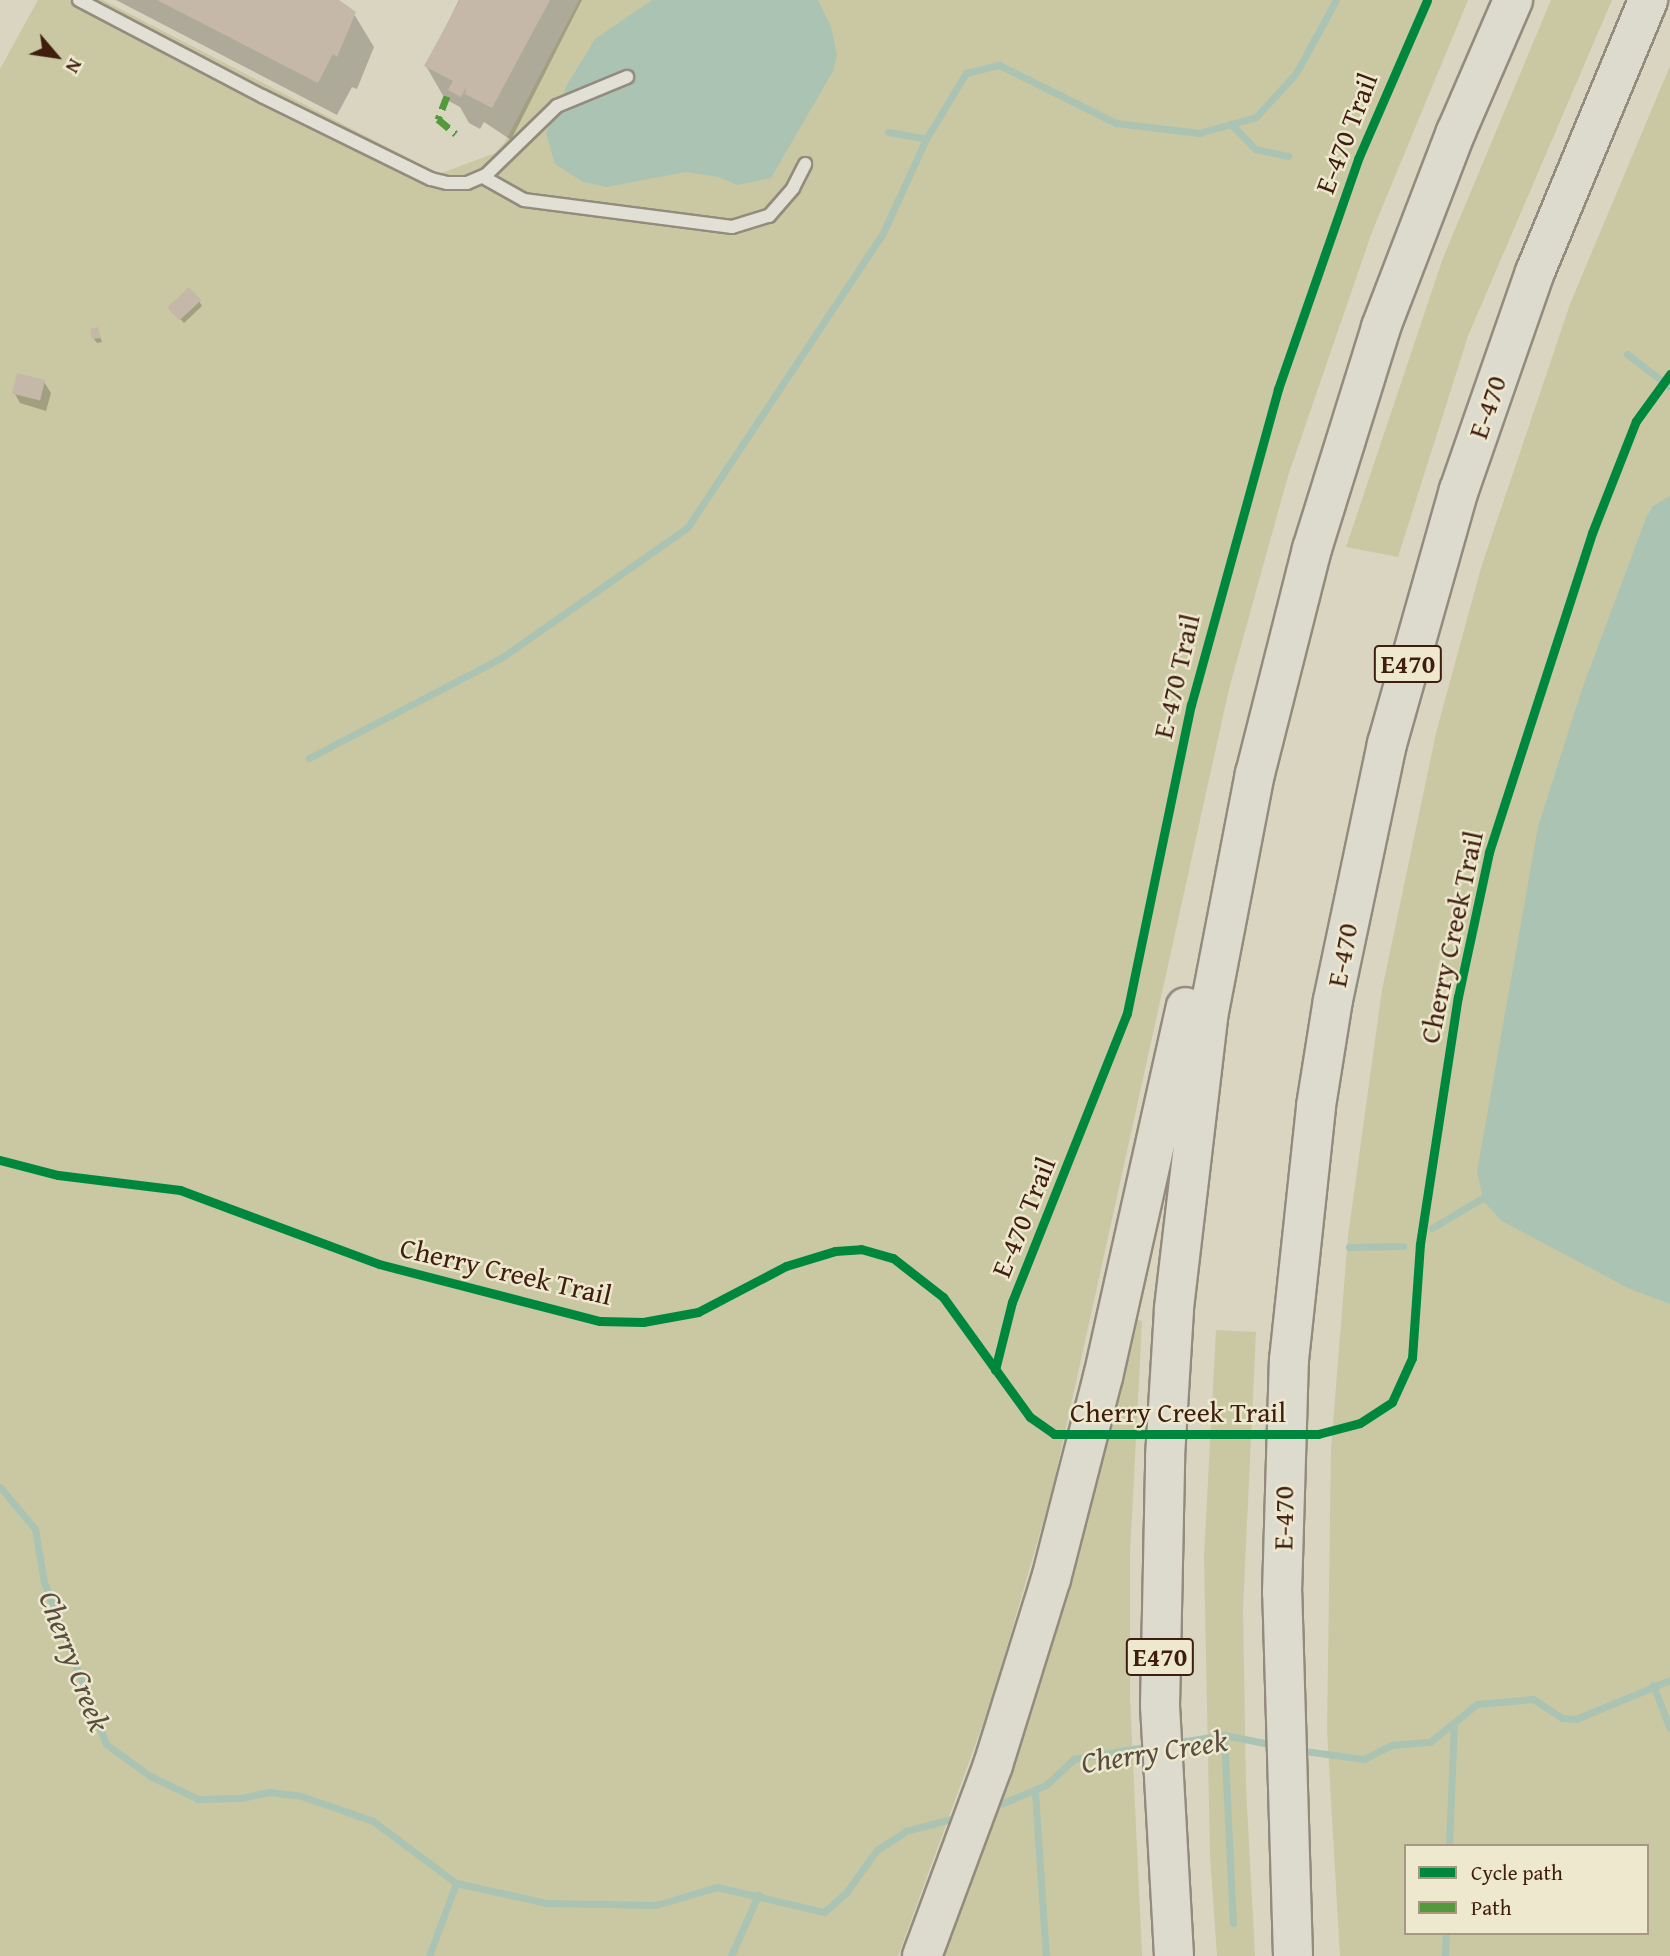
<!DOCTYPE html>
<html>
<head>
<meta charset="utf-8">
<style>
	body { margin:0 }
	#map { position:relative; width:1670px; height:1956px; overflow:hidden; background:#dad5c0; font-family:"Gentium Book Plus",serif }
	div>[style] { position:absolute }
	.green>* { inset:0; background:#c9c8a2 }
	.water>* { inset:0; background:#aac3b3 }
	.shadow>* { inset:0; background:#0003 }
	.stream>* { height:7px; margin:-3.5px; padding:0 3.5px; transform-origin:3.5px; border-radius:3.5px; background:#aac3b3 }
	.building>* { inset:0; background:#c5b8a8; transform-origin:0 0 }
	.roads { filter:drop-shadow(2px 0 #938b7e) drop-shadow(-2px 0 #938b7e) drop-shadow(0 2px #938b7e) drop-shadow(0 -2px #938b7e) }
	.lane>* { height:12px; margin:-6px; padding:0 6px; transform-origin:6px; border-radius:6px; background:#e2e0d5 }
	.highway>* { height:38px; margin:-19px; padding:0 19px; transform-origin:19px; border-radius:19px; background:#dddbce }
	.quiet>* { height:7px; margin-top:-3.5px; transform-origin:0; background:repeating-linear-gradient(90deg,#539a3c 0 14px,transparent 0 21px) }
	.cycleway>* { height:9px; margin:-4.5px; padding:0 4.5px; transform-origin:4.5px; border-radius:4.5px; background:#00873e }
	span { translate:-50% -50%; white-space:nowrap; text-align:center; line-height:1.15; -webkit-text-stroke:5px #eee8cf; paint-order:stroke }
	.shield-label span { padding:2px 5px; background:#eee8cf; border:2px solid; border-radius:5px; -webkit-text-stroke-width:0 }
	.shield-label { font-size:26px; color:#3f1e10; font-weight:700 }
	.street-label { font-size:28px; color:#3f1e10 }
	.water-label { font-size:30px; color:#594d3f; font-style:italic }
	.legend { position:absolute; left:1404px; top:1844px; width:245px; height:91px; box-sizing:border-box; background:#eee8cf; border:2px solid #a89783; margin:0; padding:9px 12px; list-style:none; font-size:21px; color:#3f1e10 }
	.legend li { display:flex; align-items:center; gap:14px; height:35px }
	.legend b { width:35px; border:2px solid #a89783 }
	.north { position:absolute; left:21px; top:21px; width:70px; height:70px; -webkit-text-stroke:5px #eee8cf; paint-order:stroke; rotate:119deg; font-size:19px; font-weight:700; line-height:28px; text-align:center; color:#3f1e10 }
	.north::after { content:''; display:block; margin:auto; width:24px; height:32px; background:#3f1e10; clip-path:polygon(50% 0,100% 100%,50% 72%,0 100%) }
</style>
</head>
<body>
<div id="map">
	<div class="green">
		<div style="clip-path:polygon(38px 0,103px 0,439px 174px,495px 153px,505px 142px,579px 0,1468px 0,1372px 232px,1288px 476px,1229px 689px,1052px 1491px,991px 1702px,898px 1956px,0 1956px,0 69px)"></div>
		<div style="clip-path:polygon(1551px 0,1612px 0,1468px 336px,1398px 557px,1346px 547px,1443px 258px)"></div>
		<div style="clip-path:polygon(evenodd,1670px 66px,1670px 1956px,1340px 1956px,1327px 1731px,1331px 1449px,1348px 1236px,1382px 990px,1436px 733px,1481px 568px,1570px 304px,1670px 66px,1406px 1846px,1647px 1846px,1647px 1933px,1406px 1933px,1406px 1846px)"></div>
		<div style="clip-path:polygon(1134px 1319px,1142px 1321px,1130px 1554px,1130px 1697px,1142px 1956px,941px 1956px)"></div>
		<div style="clip-path:polygon(1216px 1330px,1256px 1332px,1243px 1609px,1246px 1787px,1255px 1956px,1217px 1956px,1210px 1856px,1204px 1556px)"></div>
	</div>
	<div class="water">
		<div style="clip-path:polygon(652px 0,818px 0,831px 27px,837px 55px,833px 71px,771px 178px,737px 185px,719px 177px,685px 172px,607px 187px,583px 182px,555px 164px,546px 133px,567px 85px,595px 39px)"></div>
		<div style="clip-path:polygon(1670px 496px,1670px 1304px,1628px 1288px,1502px 1221px,1484px 1202px,1477px 1172px,1538px 827px,1582px 689px,1646px 518px,1653px 506px)"></div>
	</div>
	<div class="shadow">
		<div style="clip-path:polygon(116px 0,328px 0,354px 14px,374px 47px,357px 89px,352px 87px,337px 115px)"></div>
		<div style="clip-path:polygon(459px 0,582px 0,511px 140px,484px 122px,480px 129px,469px 123px,460px 107px,445px 99px,426px 66px)"></div>
		<div style="clip-path:polygon(199px 301px,202px 306px,184px 323px,169px 307px)"></div>
		<div style="clip-path:polygon(97px 329px,102px 342px,97px 343px,94px 339px)"></div>
		<div style="clip-path:polygon(44px 382px,51px 393px,46px 411px,20px 403px,14px 392px)"></div>
	</div>
	<div class="stream">
		<div style="left:1231px;top:124px;width:35px;rotate:46deg"></div>
		<div style="left:1255px;top:149px;width:34px;rotate:12deg"></div>
		<div style="left:888px;top:132px;width:39px;rotate:10deg"></div>
		<div style="left:1627px;top:354px;width:54px;rotate:37.5deg"></div>
		<div style="left:309px;top:758px;width:216px;rotate:-27.5deg"></div>
		<div style="left:501px;top:658px;width:227px;rotate:-35deg"></div>
		<div style="left:687px;top:528px;width:352px;rotate:-56.4deg"></div>
		<div style="left:882px;top:235px;width:106px;rotate:-65.4deg"></div>
		<div style="left:926px;top:139px;width:77px;rotate:-58.8deg"></div>
		<div style="left:966px;top:73px;width:34px;rotate:-14deg"></div>
		<div style="left:999px;top:65px;width:131px;rotate:26.4deg"></div>
		<div style="left:1116px;top:123px;width:84px;rotate:6.9deg"></div>
		<div style="left:1199px;top:133px;width:59px;rotate:-15.7deg"></div>
		<div style="left:1256px;top:117px;width:59px;rotate:-47.7deg"></div>
		<div style="left:1296px;top:73px;width:83px;rotate:-61.3deg"></div>
		<div style="left:1432px;top:1228px;width:66px;rotate:-30.8deg"></div>
		<div style="left:1349px;top:1247px;width:54px;rotate:-1.1deg"></div>
		<div style="left:0;top:1487px;width:55px;rotate:50.2deg"></div>
		<div style="left:35px;top:1529px;width:54px;rotate:80.4deg"></div>
		<div style="left:44px;top:1582px;width:173px;rotate:69.1deg"></div>
		<div style="left:106px;top:1744px;width:54px;rotate:36deg"></div>
		<div style="left:150px;top:1776px;width:53px;rotate:25.6deg"></div>
		<div style="left:198px;top:1799px;width:43px;rotate:-1.3deg"></div>
		<div style="left:241px;top:1798px;width:29px;rotate:-12deg"></div>
		<div style="left:269px;top:1792px;width:32px;rotate:7deg"></div>
		<div style="left:301px;top:1796px;width:76px;rotate:19.1deg"></div>
		<div style="left:373px;top:1821px;width:104px;rotate:36.8deg"></div>
		<div style="left:456px;top:1883px;width:92px;rotate:12.5deg"></div>
		<div style="left:546px;top:1903px;width:110px;rotate:1deg"></div>
		<div style="left:656px;top:1905px;width:64px;rotate:-16.4deg"></div>
		<div style="left:717px;top:1887px;width:110px;rotate:13.2deg"></div>
		<div style="left:824px;top:1912px;width:28px;rotate:-41deg"></div>
		<div style="left:845px;top:1894px;width:54px;rotate:-54deg"></div>
		<div style="left:877px;top:1850px;width:35px;rotate:-33deg"></div>
		<div style="left:906px;top:1831px;width:55px;rotate:-14.8deg"></div>
		<div style="left:1653px;top:1685px;width:47px;rotate:68.9deg"></div>
		<div style="left:1224px;top:1735px;width:188px;rotate:87.3deg"></div>
		<div style="left:1173px;top:1743px;width:52px;rotate:-8.9deg"></div>
		<div style="left:1224px;top:1735px;width:52px;rotate:11.1deg"></div>
		<div style="left:1297px;top:1750px;width:68px;rotate:7.7deg"></div>
		<div style="left:1364px;top:1759px;width:31px;rotate:-27deg"></div>
		<div style="left:1392px;top:1745px;width:38px;rotate:-5deg"></div>
		<div style="left:1430px;top:1742px;width:60px;rotate:-39deg"></div>
		<div style="left:1477px;top:1704px;width:56px;rotate:-5.1deg"></div>
		<div style="left:1533px;top:1699px;width:35px;rotate:33deg"></div>
		<div style="left:1562px;top:1718px;width:14px;rotate:4deg"></div>
		<div style="left:1576px;top:1719px;width:102px;rotate:-22.5deg"></div>
		<div style="left:1035px;top:1792px;width:164px;rotate:86.2deg"></div>
		<div style="left:991px;top:1808px;width:60px;rotate:-22.7deg"></div>
		<div style="left:1046px;top:1785px;width:38px;rotate:-43deg"></div>
		<div style="left:1074px;top:1759px;width:78px;rotate:-9.6deg"></div>
		<div style="left:1449px;top:1846px;width:123px;rotate:-87.7deg"></div>
		<div style="left:429px;top:1956px;width:78px;rotate:-69.7deg"></div>
		<div style="left:731px;top:1956px;width:67px;rotate:-66.1deg"></div>
		<div style="left:1445px;top:1956px;width:23px;rotate:-88deg"></div>
	</div>
	<div class="building">
		<div style="clip-path:polygon(157px 0,339px 0,356px 12px,337px 57px,333px 54px,318px 83px)"></div>
		<div style="clip-path:polygon(460px 0,550px 0,492px 108px,465px 94px,466px 87px,461px 97px,448px 90px,453px 81px,424px 66px)"></div>
		<div style="left:189px;top:287px;width:18px;height:30px;rotate:47deg"></div>
		<div style="clip-path:polygon(98px 327px,101px 338px,92px 339px,90px 329px)"></div>
		<div style="left:17px;top:373px;width:29px;height:21px;rotate:14deg"></div>
	</div>
	<div class="roads">
		<div class="lane">
			<div style="left:79px;top:0;width:207px;rotate:27.7deg"></div>
			<div style="left:262px;top:96px;width:188px;rotate:26.2deg"></div>
			<div style="left:431px;top:179px;width:16px;rotate:14deg"></div>
			<div style="left:447px;top:183px;width:20px"></div>
			<div style="left:467px;top:183px;width:21px;rotate:-23deg"></div>
			<div style="left:486px;top:175px;width:99px;rotate:-44.2deg"></div>
			<div style="left:557px;top:106px;width:76px;rotate:-22.5deg"></div>
			<div style="left:483px;top:177px;width:47px;rotate:29.3deg"></div>
			<div style="left:524px;top:200px;width:210px;rotate:7.4deg"></div>
			<div style="left:732px;top:227px;width:39px;rotate:-17deg"></div>
			<div style="left:769px;top:216px;width:37px;rotate:-49deg"></div>
			<div style="left:793px;top:188px;width:27px;rotate:-63deg"></div>
		</div>
		<div class="highway">
			<div style="left:922px;top:1956px;width:204px;rotate:-69.6deg"></div>
			<div style="left:993px;top:1765px;width:195px;rotate:-72.7deg"></div>
			<div style="left:1051px;top:1579px;width:209px;rotate:-75.6deg"></div>
			<div style="left:1103px;top:1377px;width:379px;rotate:-77.4deg"></div>
			<div style="left:1174px;top:1956px;width:250px;rotate:-93.2deg"></div>
			<div style="left:1160px;top:1706px;width:249px;rotate:-88.8deg"></div>
			<div style="left:1165px;top:1457px;width:149px;rotate:-86.5deg"></div>
			<div style="left:1174px;top:1308px;width:293px;rotate:-83.3deg"></div>
			<div style="left:1208px;top:1017px;width:248px;rotate:-79.1deg"></div>
			<div style="left:1255px;top:774px;width:232px;rotate:-75.8deg"></div>
			<div style="left:1312px;top:549px;width:232px;rotate:-72.7deg"></div>
			<div style="left:1381px;top:327px;width:209px;rotate:-69deg"></div>
			<div style="left:1456px;top:132px;width:144px;rotate:-66.6deg"></div>
			<div style="left:1293px;top:1956px;width:363px;rotate:-91.7deg"></div>
			<div style="left:1282px;top:1593px;width:233px;rotate:-88.3deg"></div>
			<div style="left:1289px;top:1360px;width:255px;rotate:-83.9deg"></div>
			<div style="left:1316px;top:1106px;width:107px;rotate:-80.9deg"></div>
			<div style="left:1333px;top:1000px;width:262px;rotate:-78.1deg"></div>
			<div style="left:1387px;top:744px;width:264px;rotate:-74.2deg"></div>
			<div style="left:1459px;top:490px;width:231px;rotate:-70.8deg"></div>
			<div style="left:1535px;top:272px;width:295px;rotate:-67.4deg"></div>
		</div>
	</div>
	<div class="quiet">
		<div style="left:447px;top:96px;width:25px;rotate:111deg"></div>
		<div style="left:438px;top:119px;width:23px;rotate:40deg"></div>
	</div>
	<div class="cycleway">
		<div style="left:0;top:1160px;width:60px;rotate:14.5deg"></div>
		<div style="left:58px;top:1175px;width:123px;rotate:7deg"></div>
		<div style="left:180px;top:1190px;width:212px;rotate:20.4deg"></div>
		<div style="left:379px;top:1264px;width:228px;rotate:14.5deg"></div>
		<div style="left:600px;top:1321px;width:43px;rotate:1.3deg"></div>
		<div style="left:643px;top:1322px;width:56px;rotate:-10.3deg"></div>
		<div style="left:698px;top:1312px;width:99px;rotate:-27.6deg"></div>
		<div style="left:786px;top:1266px;width:51px;rotate:-17deg"></div>
		<div style="left:835px;top:1251px;width:26px;rotate:-4deg"></div>
		<div style="left:861px;top:1249px;width:33px;rotate:16deg"></div>
		<div style="left:893px;top:1258px;width:63px;rotate:38deg"></div>
		<div style="left:943px;top:1297px;width:148px;rotate:54.1deg"></div>
		<div style="left:1030px;top:1417px;width:29px;rotate:35deg"></div>
		<div style="left:1054px;top:1434px;width:264px"></div>
		<div style="left:1318px;top:1434px;width:43px;rotate:-14.7deg"></div>
		<div style="left:1360px;top:1423px;width:38px;rotate:-33deg"></div>
		<div style="left:1392px;top:1402px;width:48px;rotate:-65.6deg"></div>
		<div style="left:1412px;top:1358px;width:114px;rotate:-86deg"></div>
		<div style="left:1420px;top:1244px;width:250px;rotate:-81.3deg"></div>
		<div style="left:1458px;top:997px;width:148px;rotate:-77.9deg"></div>
		<div style="left:1489px;top:852px;width:335px;rotate:-72.1deg"></div>
		<div style="left:1592px;top:533px;width:120px;rotate:-68.6deg"></div>
		<div style="left:1636px;top:421px;width:58px;rotate:-54.1deg"></div>
		<div style="left:995px;top:1370px;width:70px;rotate:-76deg"></div>
		<div style="left:1012px;top:1302px;width:311px;rotate:-68.3deg"></div>
		<div style="left:1127px;top:1013px;width:315px;rotate:-78.3deg"></div>
		<div style="left:1191px;top:705px;width:328px;rotate:-74.6deg"></div>
		<div style="left:1278px;top:389px;width:244px;rotate:-70.8deg"></div>
		<div style="left:1358px;top:159px;width:173px;rotate:-66.5deg"></div>
	</div>
	<div class="shield-label">
		<span style="left:1408px;top:664px">E470</span>
		<span style="left:1160px;top:1657px">E470</span>
	</div>
	<div class="street-label">
		<span style="left:1346px;top:133px;rotate:-69deg">E-470 Trail</span>
		<span style="left:1487px;top:407px;rotate:-71deg">E-470</span>
		<span style="left:1176px;top:676px;rotate:-77deg">E-470 Trail</span>
		<span style="left:1451px;top:937px;rotate:-78deg">Cherry Creek Trail</span>
		<span style="left:1342px;top:955px;rotate:-79deg">E-470</span>
		<span style="left:1023px;top:1217px;rotate:-68deg">E-470 Trail</span>
		<span style="left:506px;top:1271px;rotate:13deg">Cherry Creek Trail</span>
		<span style="left:1178px;top:1412px">Cherry Creek Trail</span>
		<span style="left:1283px;top:1518px;rotate:-89deg">E-470</span>
	</div>
	<div class="water-label">
		<span style="left:75px;top:1661px;rotate:69deg">Cherry Creek</span>
		<span style="left:1154px;top:1751px;rotate:-9deg">Cherry Creek</span>
	</div>
	<ul class="legend">
	<li><b style="height:9px;background:#00873e"></b>Cycle path</li>
	<li><b style="height:9px;background:#539a3c"></b>Path</li>
	</ul>
	<div class="north">N</div>
</div>
</body>
</html>
